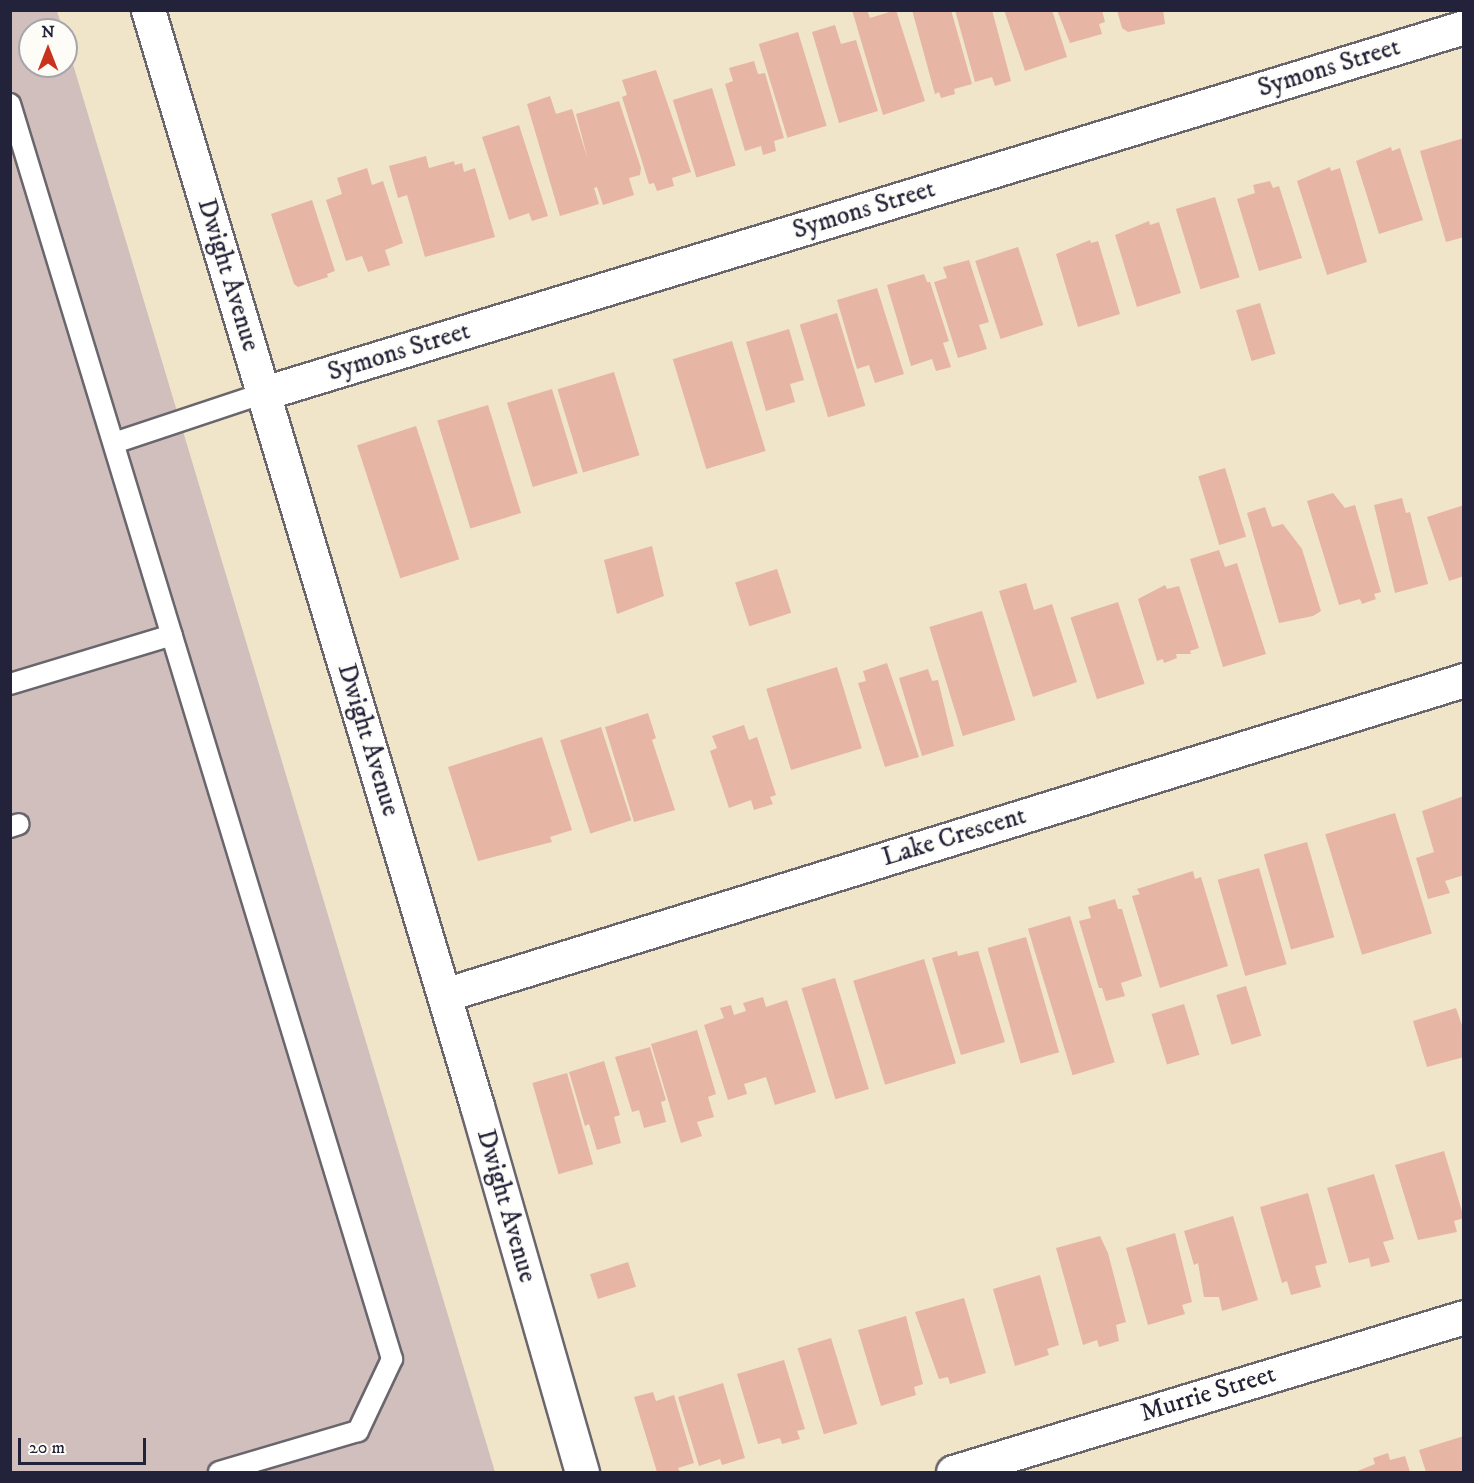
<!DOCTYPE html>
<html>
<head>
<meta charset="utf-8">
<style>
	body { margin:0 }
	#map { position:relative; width:1474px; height:1483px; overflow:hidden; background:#f0e5c9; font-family:"IM FELL DW Pica",serif }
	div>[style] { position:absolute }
	.industrial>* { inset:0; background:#d1bfbd }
	.building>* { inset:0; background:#e6b5a4; transform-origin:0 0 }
	.roads { filter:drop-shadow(2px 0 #6a666d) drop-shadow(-2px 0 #6a666d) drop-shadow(0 2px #6a666d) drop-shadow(0 -2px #6a666d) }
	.service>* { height:20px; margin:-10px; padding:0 10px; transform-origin:10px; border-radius:10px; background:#fff }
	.minor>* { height:33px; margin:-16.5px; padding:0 16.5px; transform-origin:16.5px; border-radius:16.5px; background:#fff }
	.tertiary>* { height:33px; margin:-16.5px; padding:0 16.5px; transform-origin:16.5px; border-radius:16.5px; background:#fff }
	span { translate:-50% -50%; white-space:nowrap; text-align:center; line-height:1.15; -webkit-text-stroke:4.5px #fdfcf7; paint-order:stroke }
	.street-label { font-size:26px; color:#22223b }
	.frame { position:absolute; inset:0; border:12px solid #22223b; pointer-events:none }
	.north { position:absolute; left:18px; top:18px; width:60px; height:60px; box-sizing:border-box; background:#fdfcf7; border:2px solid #a5a5ac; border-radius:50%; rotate:0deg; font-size:16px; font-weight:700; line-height:24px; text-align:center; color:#22223b }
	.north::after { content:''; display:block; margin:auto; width:21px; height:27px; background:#c8321e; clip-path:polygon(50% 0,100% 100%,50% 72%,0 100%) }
	.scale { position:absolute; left:18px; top:1438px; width:128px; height:27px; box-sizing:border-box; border:3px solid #22223b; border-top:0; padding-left:8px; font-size:18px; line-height:21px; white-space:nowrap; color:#22223b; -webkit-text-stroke:4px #fdfcf7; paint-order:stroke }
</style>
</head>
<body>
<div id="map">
	<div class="industrial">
		<div style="clip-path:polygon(10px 11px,57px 11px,63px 30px,30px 30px,30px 66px,66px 66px,66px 41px,495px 1472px,11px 1472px)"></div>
	</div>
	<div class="building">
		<div style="clip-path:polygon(852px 10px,867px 10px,870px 18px,896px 10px,925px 101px,883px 115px)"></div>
		<div style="clip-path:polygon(912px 10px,951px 10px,972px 84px,954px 89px,955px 94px,941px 98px,939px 92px,935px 94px)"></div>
		<div style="clip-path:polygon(955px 10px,992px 10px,1011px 81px,995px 86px,992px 77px,975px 82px)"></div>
		<div style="clip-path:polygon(1004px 10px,1052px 10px,1067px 57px,1025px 71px)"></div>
		<div style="clip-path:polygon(1057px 10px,1102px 10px,1105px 22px,1099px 24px,1102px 34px,1070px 43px)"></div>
		<div style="clip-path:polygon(1117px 10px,1163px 10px,1165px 24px,1128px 32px,1122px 28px)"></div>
		<div style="clip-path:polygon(835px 25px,841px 44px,856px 40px,878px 111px,839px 123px,812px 32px)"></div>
		<div style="left:798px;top:32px;width:98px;height:41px;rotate:73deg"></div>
		<div style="clip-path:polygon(754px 61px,758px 74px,765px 73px,784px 138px,774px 141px,776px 151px,763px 155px,761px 146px,745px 151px,725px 84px,733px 81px,729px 68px)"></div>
		<div style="clip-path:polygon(656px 70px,691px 172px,672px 178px,674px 186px,657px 191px,654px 183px,649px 184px,622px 97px,627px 95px,622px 80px)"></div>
		<div style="left:712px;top:88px;width:81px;height:41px;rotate:73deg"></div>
		<div style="clip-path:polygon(550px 96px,556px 114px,572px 109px,588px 160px,576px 114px,619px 101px,641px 168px,640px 175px,629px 178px,634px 195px,603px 205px,597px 187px,594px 188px,599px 204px,560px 216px,527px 104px)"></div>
		<div style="clip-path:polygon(519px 125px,548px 216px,532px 221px,529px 213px,509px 220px,482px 137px)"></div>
		<div style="clip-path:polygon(1464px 138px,1464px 237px,1446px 242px,1420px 151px)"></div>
		<div style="clip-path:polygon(1391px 147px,1392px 151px,1400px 148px,1423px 220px,1379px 234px,1356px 161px)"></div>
		<div style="clip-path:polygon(426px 156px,429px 168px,454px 161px,455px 165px,462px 163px,464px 172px,475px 168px,495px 237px,425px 257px,407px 195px,398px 198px,389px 166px)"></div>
		<div style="clip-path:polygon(1330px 167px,1331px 171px,1340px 168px,1367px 262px,1327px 275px,1297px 181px)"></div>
		<div style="clip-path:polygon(367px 168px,372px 185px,383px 181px,403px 243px,385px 250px,390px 265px,368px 272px,362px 256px,346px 261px,326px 200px,342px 194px,337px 178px)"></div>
		<div style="clip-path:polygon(1270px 181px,1273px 188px,1279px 186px,1302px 258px,1259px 271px,1237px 199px,1255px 193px,1253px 185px)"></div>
		<div style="left:1215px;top:197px;width:84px;height:41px;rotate:73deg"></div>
		<div style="clip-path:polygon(312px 200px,335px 271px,327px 274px,328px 277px,298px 287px,294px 284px,271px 214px)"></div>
		<div style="clip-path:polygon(1149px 221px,1150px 225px,1159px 222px,1181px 293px,1137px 307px,1115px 235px)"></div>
		<div style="clip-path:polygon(1090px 240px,1091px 243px,1098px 241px,1120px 314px,1078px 327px,1056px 254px)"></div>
		<div style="left:1018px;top:247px;width:82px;height:45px;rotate:72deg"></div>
		<div style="clip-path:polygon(969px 260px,989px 322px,979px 325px,987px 349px,958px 358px,934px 282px,947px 278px,943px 267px)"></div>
		<div style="clip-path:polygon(924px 274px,927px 282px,930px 282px,949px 341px,943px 343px,951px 367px,936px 371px,932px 359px,911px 366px,887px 285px)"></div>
		<div style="clip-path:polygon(877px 288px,904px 374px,875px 383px,869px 365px,857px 369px,837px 300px)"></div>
		<div style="left:1260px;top:303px;width:53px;height:25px;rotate:73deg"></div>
		<div style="left:837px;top:313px;width:97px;height:39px;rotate:73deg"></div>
		<div style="clip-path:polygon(789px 329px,804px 380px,790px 384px,795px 402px,766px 411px,746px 342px)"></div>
		<div style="left:732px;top:341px;width:115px;height:62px;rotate:73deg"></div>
		<div style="left:614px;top:372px;width:87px;height:59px;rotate:73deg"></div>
		<div style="left:552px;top:389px;width:88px;height:47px;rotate:73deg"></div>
		<div style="left:488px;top:405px;width:113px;height:53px;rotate:73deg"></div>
		<div style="left:416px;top:426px;width:140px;height:62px;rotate:72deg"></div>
		<div style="left:1225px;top:468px;width:72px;height:28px;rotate:73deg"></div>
		<div style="clip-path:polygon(1333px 493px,1345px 508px,1355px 505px,1381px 592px,1374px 594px,1376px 599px,1362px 604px,1360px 599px,1339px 605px,1307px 501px)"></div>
		<div style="clip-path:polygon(1402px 498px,1406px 513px,1410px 512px,1428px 584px,1395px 593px,1374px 505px)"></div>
		<div style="clip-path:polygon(1464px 505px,1464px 576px,1449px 581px,1427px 517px)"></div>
		<div style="clip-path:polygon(1265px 507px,1272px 527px,1283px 524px,1302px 549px,1321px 611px,1313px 616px,1279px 623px,1247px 513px)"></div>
		<div style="clip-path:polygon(652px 546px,664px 596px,617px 614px,604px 560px)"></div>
		<div style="clip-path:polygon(1219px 550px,1225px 567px,1237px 563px,1266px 654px,1223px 667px,1190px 559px)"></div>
		<div style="left:777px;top:569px;width:46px;height:44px;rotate:72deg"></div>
		<div style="clip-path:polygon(1026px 583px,1034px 610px,1052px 604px,1077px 682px,1033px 697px,999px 591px)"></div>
		<div style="clip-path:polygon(1165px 585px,1167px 589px,1179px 586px,1199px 648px,1190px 651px,1191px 654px,1176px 654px,1177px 658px,1164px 663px,1163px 659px,1157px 661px,1138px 599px)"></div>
		<div style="left:1118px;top:602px;width:86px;height:50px;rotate:72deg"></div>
		<div style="left:982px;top:611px;width:114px;height:55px;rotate:73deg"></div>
		<div style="clip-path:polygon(887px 663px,919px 757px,885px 767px,858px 683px,866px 681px,863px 671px)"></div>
		<div style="left:837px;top:667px;width:85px;height:74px;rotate:73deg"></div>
		<div style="clip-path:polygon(928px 669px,932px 681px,938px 680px,954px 746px,922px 756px,899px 678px)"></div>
		<div style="clip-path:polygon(648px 713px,656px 738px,652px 740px,675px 810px,634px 822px,605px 727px)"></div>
		<div style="clip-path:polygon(744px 725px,749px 740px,757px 737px,776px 795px,770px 797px,773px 804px,754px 810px,751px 800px,729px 808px,710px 751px,717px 748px,712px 736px)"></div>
		<div style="left:601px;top:727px;width:98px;height:43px;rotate:72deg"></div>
		<div style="clip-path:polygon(542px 737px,572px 830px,550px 837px,552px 842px,478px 861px,448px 767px)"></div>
		<div style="clip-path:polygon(1464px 796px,1464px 875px,1445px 881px,1450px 893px,1428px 899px,1416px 858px,1434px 852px,1422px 811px)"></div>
		<div style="left:1395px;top:813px;width:126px;height:73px;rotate:73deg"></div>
		<div style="left:1307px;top:842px;width:99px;height:45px;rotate:74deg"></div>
		<div style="left:1259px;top:868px;width:100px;height:43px;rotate:74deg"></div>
		<div style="clip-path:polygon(1193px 871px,1195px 879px,1201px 877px,1228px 966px,1160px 988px,1132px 896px,1140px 894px,1137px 889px)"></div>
		<div style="clip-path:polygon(1115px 899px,1118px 909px,1122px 909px,1142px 976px,1121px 983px,1125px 996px,1106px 1001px,1102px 988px,1099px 988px,1079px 921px,1091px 918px,1088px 907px)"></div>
		<div style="left:1070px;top:916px;width:153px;height:44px;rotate:73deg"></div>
		<div style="left:1026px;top:937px;width:120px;height:40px;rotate:74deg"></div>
		<div style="clip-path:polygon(957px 951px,958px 956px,978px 951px,1005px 1042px,961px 1055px,932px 958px)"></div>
		<div style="left:924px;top:959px;width:109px;height:74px;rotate:73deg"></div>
		<div style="left:835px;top:978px;width:116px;height:35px;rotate:73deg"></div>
		<div style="left:1246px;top:986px;width:52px;height:31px;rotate:73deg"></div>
		<div style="clip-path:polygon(763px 997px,766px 1007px,787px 1000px,816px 1092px,775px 1105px,766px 1077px,744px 1084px,747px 1094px,728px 1100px,704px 1025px,724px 1018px,720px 1008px,731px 1005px,734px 1015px,746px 1011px,743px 1003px)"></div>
		<div style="left:1184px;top:1004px;width:53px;height:34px;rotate:73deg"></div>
		<div style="clip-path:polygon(1456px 1008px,1464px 1031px,1464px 1057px,1427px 1067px,1413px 1021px)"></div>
		<div style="clip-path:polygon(697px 1030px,716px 1094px,708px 1097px,714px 1117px,697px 1122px,702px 1136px,681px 1143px,651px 1044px)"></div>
		<div style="clip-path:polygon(650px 1047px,666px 1100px,661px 1102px,666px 1122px,644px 1128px,639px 1110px,632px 1112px,615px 1057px)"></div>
		<div style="clip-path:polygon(604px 1061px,620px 1115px,614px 1117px,621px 1143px,597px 1150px,589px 1124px,585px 1126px,569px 1072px)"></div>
		<div style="left:567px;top:1073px;width:95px;height:36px;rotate:74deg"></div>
		<div style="clip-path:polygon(1444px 1151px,1464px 1218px,1454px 1221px,1457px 1232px,1418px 1240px,1395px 1165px)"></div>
		<div style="clip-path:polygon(1374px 1174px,1394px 1239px,1383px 1242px,1390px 1262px,1371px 1267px,1369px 1258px,1349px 1263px,1327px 1188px)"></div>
		<div style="clip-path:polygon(1308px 1193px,1327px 1263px,1315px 1266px,1321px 1287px,1291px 1295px,1287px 1281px,1282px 1283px,1260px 1207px)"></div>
		<div style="clip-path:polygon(1233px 1216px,1258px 1300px,1222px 1311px,1219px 1297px,1204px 1297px,1198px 1263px,1194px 1265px,1184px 1231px)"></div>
		<div style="clip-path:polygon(1175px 1233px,1192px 1302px,1182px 1305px,1185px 1314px,1148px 1325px,1126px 1248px)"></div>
		<div style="clip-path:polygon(1100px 1236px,1108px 1253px,1126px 1322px,1116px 1325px,1119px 1341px,1099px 1347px,1097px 1340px,1083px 1345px,1056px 1248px)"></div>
		<div style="left:628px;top:1262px;width:26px;height:40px;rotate:72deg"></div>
		<div style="clip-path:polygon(1040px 1275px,1059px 1345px,1047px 1349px,1049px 1355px,1015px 1366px,993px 1289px)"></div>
		<div style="clip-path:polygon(964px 1298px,986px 1373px,950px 1384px,948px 1377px,939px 1379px,915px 1312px)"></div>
		<div style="clip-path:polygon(906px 1316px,923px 1384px,914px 1387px,916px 1395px,881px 1406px,858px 1330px)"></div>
		<div style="left:831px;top:1338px;width:90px;height:35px;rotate:73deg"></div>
		<div style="clip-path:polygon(784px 1360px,805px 1429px,797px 1431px,800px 1439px,782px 1444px,780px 1438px,758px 1444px,737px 1374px)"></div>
		<div style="clip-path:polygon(723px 1383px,745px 1458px,722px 1465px,720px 1459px,699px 1466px,678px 1397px)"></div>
		<div style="clip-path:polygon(653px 1392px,656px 1401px,674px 1395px,694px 1463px,678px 1468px,680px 1472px,657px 1472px,634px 1397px)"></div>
		<div style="clip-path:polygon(1464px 1436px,1464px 1472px,1426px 1472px,1419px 1450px)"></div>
		<div style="clip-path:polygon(1388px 1453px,1390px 1460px,1405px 1456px,1410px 1472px,1355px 1472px,1375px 1464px,1373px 1458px)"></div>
	</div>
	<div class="roads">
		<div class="service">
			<div style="left:10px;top:104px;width:1312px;rotate:73.07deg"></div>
			<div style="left:392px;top:1359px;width:80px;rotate:115.3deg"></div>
			<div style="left:358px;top:1431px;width:145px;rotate:163.6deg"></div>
			<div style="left:114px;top:443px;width:158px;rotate:-18.4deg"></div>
			<div style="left:10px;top:684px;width:169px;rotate:-16.8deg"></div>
			<div style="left:10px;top:827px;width:9px;rotate:-18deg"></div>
		</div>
		<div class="minor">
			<div style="left:264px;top:393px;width:1255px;rotate:-16.96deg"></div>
			<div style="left:444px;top:995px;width:1068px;rotate:-17.16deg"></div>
			<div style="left:953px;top:1472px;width:534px;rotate:-16.87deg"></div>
		</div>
		<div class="tertiary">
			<div style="left:148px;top:10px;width:1144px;rotate:73.29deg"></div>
			<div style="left:477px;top:1106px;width:381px;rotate:74deg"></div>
		</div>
	</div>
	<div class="street-label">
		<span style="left:1329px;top:68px;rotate:-17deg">Symons Street</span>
		<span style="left:864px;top:210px;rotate:-17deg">Symons Street</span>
		<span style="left:228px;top:275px;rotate:73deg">Dwight Avenue</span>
		<span style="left:399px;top:352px;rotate:-17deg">Symons Street</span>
		<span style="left:368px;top:740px;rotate:73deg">Dwight Avenue</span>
		<span style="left:954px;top:837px;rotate:-17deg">Lake Crescent</span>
		<span style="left:506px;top:1206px;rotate:74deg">Dwight Avenue</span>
		<span style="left:1208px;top:1394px;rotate:-17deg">Murrie Street</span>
	</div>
	<div class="frame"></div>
	<div class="north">N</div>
	<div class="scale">20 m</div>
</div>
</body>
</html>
